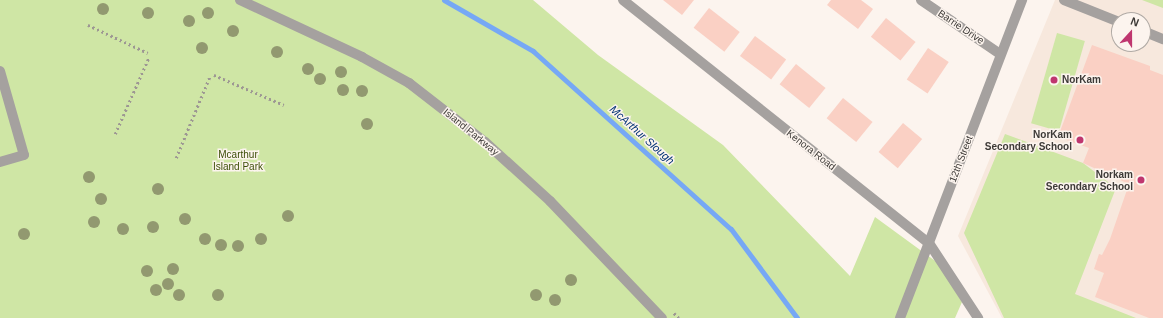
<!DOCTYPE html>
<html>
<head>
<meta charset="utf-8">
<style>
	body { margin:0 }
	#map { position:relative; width:1163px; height:318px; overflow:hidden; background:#fcf4ee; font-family:Arial,sans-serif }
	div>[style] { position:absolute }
	.built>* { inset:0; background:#f7e8dd }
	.green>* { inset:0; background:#cfe6a5; transform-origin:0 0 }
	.stream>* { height:5px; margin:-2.5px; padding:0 2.5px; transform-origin:2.5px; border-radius:2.5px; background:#76a8f5 }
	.building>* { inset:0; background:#fad0c4; transform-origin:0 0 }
	.path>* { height:2.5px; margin-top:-1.25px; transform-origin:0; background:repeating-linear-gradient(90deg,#9d9793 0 2px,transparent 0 5px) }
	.minor>* { height:10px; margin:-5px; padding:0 5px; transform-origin:5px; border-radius:5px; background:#a5a19f }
	.trees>* { width:12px; height:12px; margin:-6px; border-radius:50%; background:#929970 }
	.dots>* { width:11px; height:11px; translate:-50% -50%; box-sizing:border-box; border:2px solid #fcf4ee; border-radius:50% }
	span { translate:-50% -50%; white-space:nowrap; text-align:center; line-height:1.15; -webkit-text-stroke:3px #fcf4ee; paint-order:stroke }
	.street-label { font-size:10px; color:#3d3a37 }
	.poi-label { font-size:10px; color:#3d3a37; font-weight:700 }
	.left { translate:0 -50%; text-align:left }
	.right { translate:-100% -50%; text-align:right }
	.park-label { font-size:10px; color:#3c4f08 }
	.water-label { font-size:11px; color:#023275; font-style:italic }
	.north { position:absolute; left:1111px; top:12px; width:40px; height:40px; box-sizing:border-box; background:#fcf4ee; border:1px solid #b0aaa5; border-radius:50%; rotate:21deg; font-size:11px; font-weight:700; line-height:16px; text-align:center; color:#3d3a37 }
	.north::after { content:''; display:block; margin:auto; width:14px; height:18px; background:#bf366f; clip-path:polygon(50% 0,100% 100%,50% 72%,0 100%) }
</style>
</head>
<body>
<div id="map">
	<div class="built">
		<div style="clip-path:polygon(evenodd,1055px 0,1163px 0,1163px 318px,1002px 318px,958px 236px,1055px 0,1119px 20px,1143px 20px,1143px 44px,1119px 44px,1119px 20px)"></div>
	</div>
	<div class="green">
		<div style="clip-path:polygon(0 0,533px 0,598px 55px,723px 145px,850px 276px,875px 217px,938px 263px,962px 302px,955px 318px,0 318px)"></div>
		<div style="clip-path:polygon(1142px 0,1163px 0,1163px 8px)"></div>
		<div style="left:1057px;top:33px;width:29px;height:94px;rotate:16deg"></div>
		<div style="clip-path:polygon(1005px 134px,1083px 163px,1116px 188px,1075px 294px,1136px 318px,1004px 318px,964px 233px)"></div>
	</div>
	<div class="stream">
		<div style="left:444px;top:0;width:103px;rotate:29.8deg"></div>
		<div style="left:533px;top:51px;width:266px;rotate:42deg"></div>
		<div style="left:731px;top:229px;width:111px;rotate:53.4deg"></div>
	</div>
	<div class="building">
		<div style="clip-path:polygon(663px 0,694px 0,682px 15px)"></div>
		<div style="clip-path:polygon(831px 0,861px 0,873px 9px,858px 29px,827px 5px)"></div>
		<div style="left:709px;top:8px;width:39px;height:25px;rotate:38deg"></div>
		<div style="left:886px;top:18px;width:38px;height:24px;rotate:39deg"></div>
		<div style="left:755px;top:36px;width:39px;height:25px;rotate:37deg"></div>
		<div style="clip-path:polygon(1092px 45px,1150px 66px,1150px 70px,1163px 75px,1163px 318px,1149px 318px,1095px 297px,1104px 273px,1094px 269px,1099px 254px,1102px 255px,1110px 239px,1129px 184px,1083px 163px,1089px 148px,1058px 137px)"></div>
		<div style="left:928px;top:48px;width:25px;height:38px;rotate:34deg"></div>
		<div style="left:796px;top:64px;width:38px;height:26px;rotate:39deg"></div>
		<div style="left:843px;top:98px;width:38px;height:26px;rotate:39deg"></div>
		<div style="left:903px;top:123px;width:25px;height:38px;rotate:40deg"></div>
	</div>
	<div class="path">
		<div style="left:88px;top:25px;width:66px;rotate:25deg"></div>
		<div style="left:214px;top:75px;width:76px;rotate:23.2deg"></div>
		<div style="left:115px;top:134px;width:84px;rotate:-66.2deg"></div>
		<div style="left:176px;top:158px;width:89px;rotate:-67.5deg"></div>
		<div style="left:674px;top:313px;width:7px;rotate:45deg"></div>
	</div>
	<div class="minor">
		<div style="left:240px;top:0;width:135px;rotate:25deg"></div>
		<div style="left:362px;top:57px;width:54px;rotate:29deg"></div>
		<div style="left:409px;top:83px;width:96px;rotate:37.8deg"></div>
		<div style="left:485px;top:142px;width:88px;rotate:42.2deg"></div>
		<div style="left:550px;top:201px;width:162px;rotate:46.3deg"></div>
		<div style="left:623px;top:0;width:391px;rotate:38.5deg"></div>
		<div style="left:929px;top:243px;width:90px;rotate:56.8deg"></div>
		<div style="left:921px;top:0;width:96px;rotate:34.4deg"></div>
		<div style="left:1064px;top:0;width:59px;rotate:21.8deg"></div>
		<div style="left:1143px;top:31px;width:22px;rotate:22deg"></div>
		<div style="left:0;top:71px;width:87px;rotate:74.1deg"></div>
		<div style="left:24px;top:155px;width:25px;rotate:164deg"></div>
		<div style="left:900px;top:318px;width:341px;rotate:-69deg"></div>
	</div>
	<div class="trees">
		<div style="left:103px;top:9px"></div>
		<div style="left:148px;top:13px"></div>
		<div style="left:208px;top:13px"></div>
		<div style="left:189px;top:21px"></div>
		<div style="left:233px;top:31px"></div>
		<div style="left:202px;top:48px"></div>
		<div style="left:277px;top:52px"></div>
		<div style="left:308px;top:69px"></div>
		<div style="left:341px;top:72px"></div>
		<div style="left:320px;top:79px"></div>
		<div style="left:343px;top:90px"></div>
		<div style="left:362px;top:91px"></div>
		<div style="left:367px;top:124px"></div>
		<div style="left:89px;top:177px"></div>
		<div style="left:158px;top:189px"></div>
		<div style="left:101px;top:199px"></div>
		<div style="left:288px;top:216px"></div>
		<div style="left:185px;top:219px"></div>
		<div style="left:94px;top:222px"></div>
		<div style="left:153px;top:227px"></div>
		<div style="left:123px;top:229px"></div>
		<div style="left:24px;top:234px"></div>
		<div style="left:205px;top:239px"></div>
		<div style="left:261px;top:239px"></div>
		<div style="left:221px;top:245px"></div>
		<div style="left:238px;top:246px"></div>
		<div style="left:173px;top:269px"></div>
		<div style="left:147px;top:271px"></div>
		<div style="left:571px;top:280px"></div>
		<div style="left:168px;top:284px"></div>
		<div style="left:156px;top:290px"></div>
		<div style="left:179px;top:295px"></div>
		<div style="left:218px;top:295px"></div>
		<div style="left:536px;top:295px"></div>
		<div style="left:555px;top:300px"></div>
	</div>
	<div class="dots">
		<div style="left:1054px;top:80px;background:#bf366f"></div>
		<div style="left:1080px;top:140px;background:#bf366f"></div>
		<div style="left:1141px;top:180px;background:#bf366f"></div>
	</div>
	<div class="street-label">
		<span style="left:961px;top:27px;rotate:34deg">Barrie Drive</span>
		<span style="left:471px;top:132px;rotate:39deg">Island Parkway</span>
		<span style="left:811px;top:150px;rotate:38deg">Kenora Road</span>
		<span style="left:961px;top:159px;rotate:-69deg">12th Street</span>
	</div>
	<div class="poi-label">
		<span class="left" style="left:1062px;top:80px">NorKam</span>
		<span class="right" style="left:1072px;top:140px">NorKam<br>Secondary School</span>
		<span class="right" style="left:1133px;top:180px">Norkam<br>Secondary School</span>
	</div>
	<div class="park-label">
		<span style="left:238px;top:160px">Mcarthur<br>Island Park</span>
	</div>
	<div class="water-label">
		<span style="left:642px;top:135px;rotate:42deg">McArthur Slough</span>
	</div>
	<div class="north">N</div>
</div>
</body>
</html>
